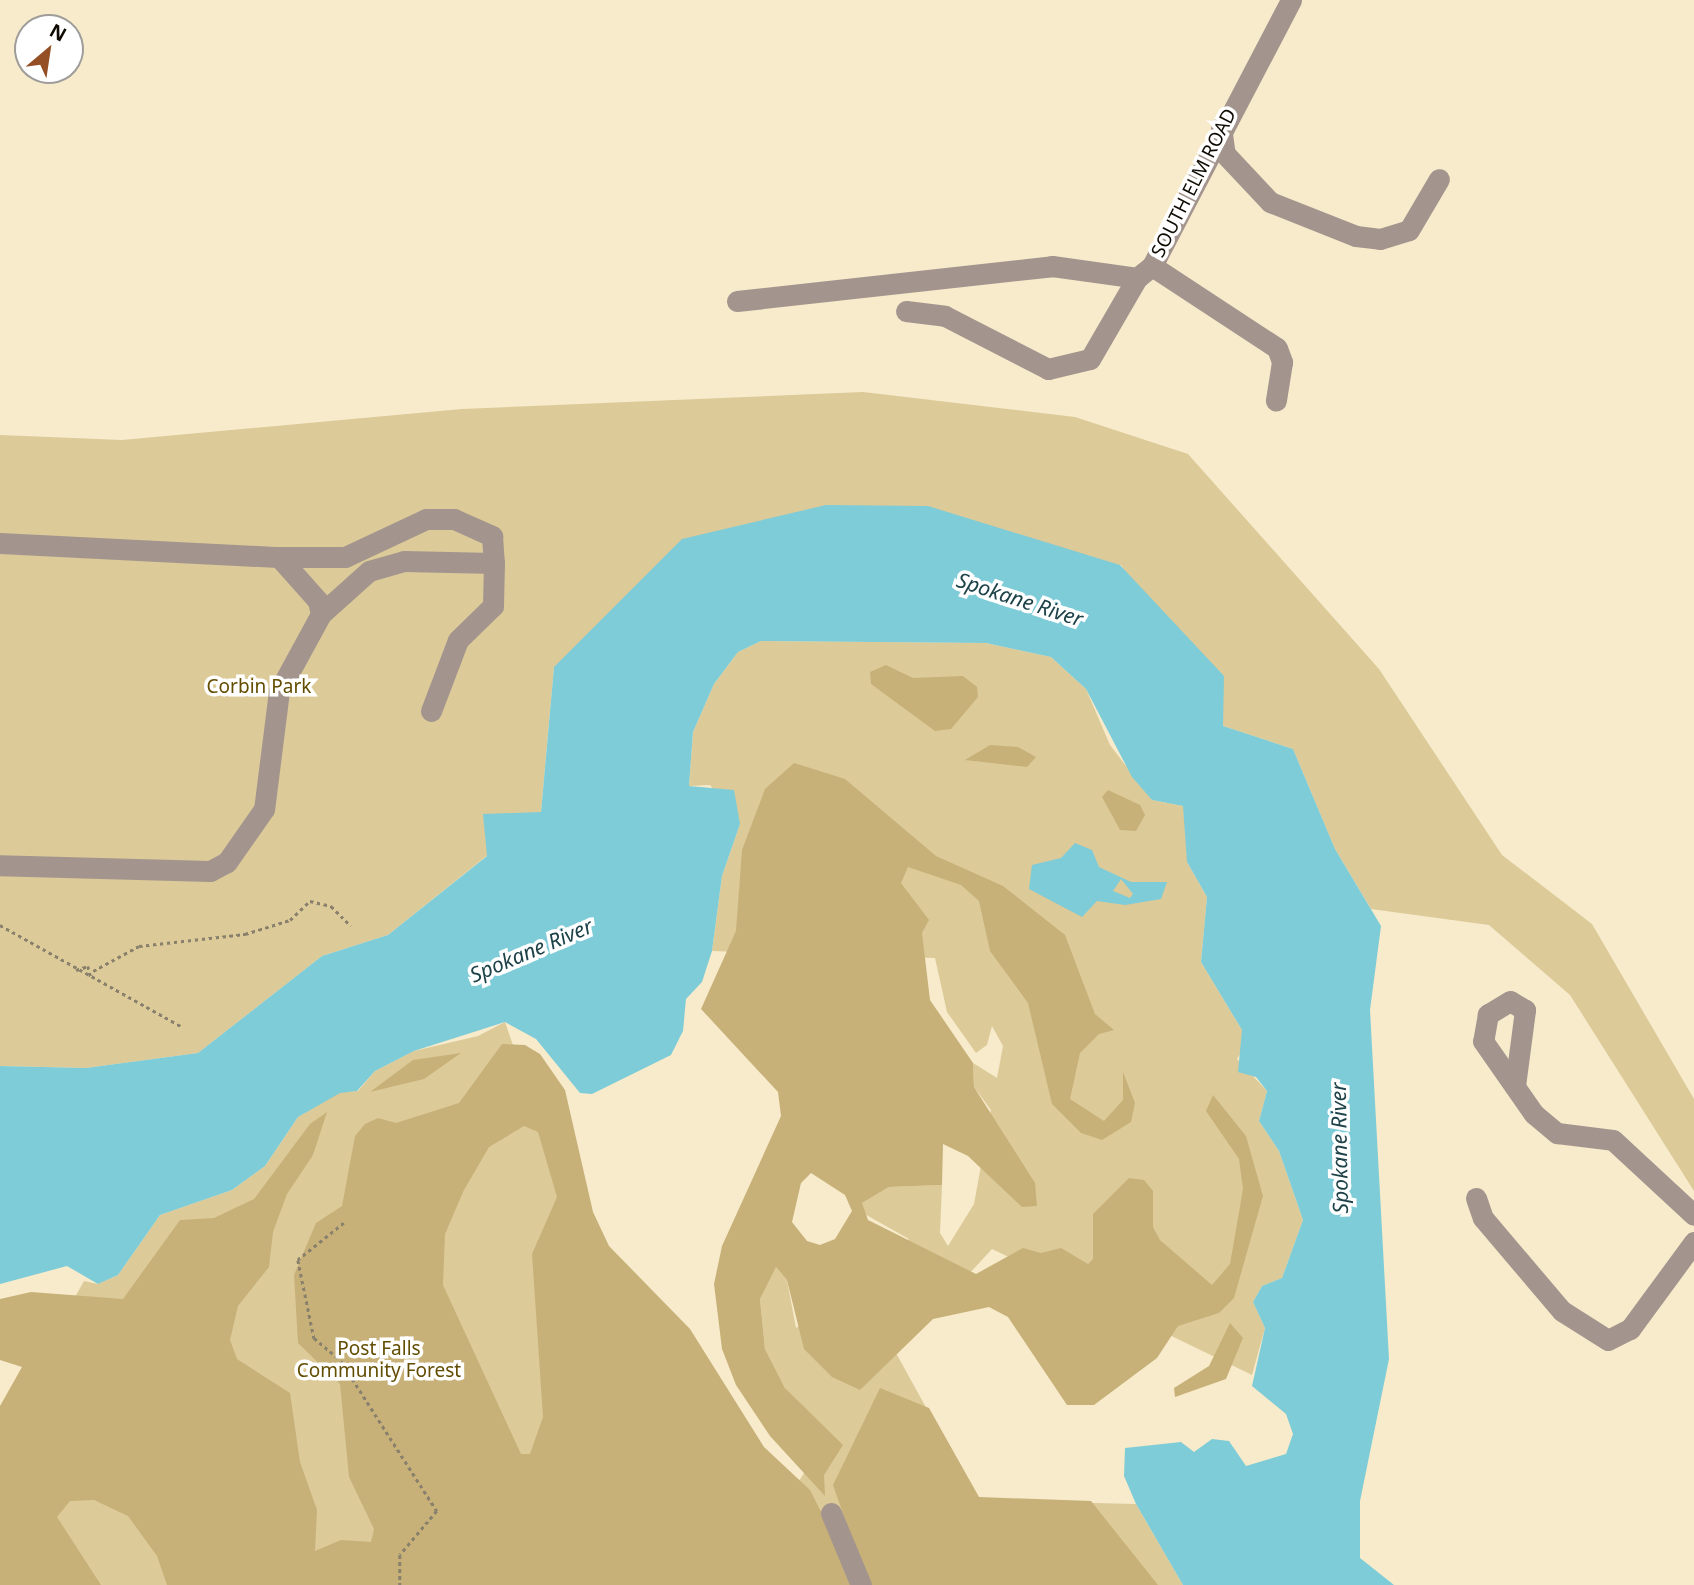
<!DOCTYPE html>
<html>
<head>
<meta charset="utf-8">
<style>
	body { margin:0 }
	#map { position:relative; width:1694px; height:1585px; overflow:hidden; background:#f7ebcb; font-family:"Noto Sans",sans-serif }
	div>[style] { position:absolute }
	.green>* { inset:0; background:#dcca99 }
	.forest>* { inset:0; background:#c7b178 }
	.water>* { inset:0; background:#7eccd7 }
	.path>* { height:2.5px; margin-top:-1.25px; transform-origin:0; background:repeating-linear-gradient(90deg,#89816c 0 3.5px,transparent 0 7px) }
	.minor>* { height:21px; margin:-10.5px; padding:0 10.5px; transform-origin:10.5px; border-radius:10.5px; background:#a3958e }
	span { translate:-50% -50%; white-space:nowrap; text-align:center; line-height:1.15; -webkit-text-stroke:7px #fff; paint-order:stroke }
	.street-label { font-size:19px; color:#0f0b03 }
	.park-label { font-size:19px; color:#634d02 }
	.water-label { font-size:21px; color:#1d4248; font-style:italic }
	.north { position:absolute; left:14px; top:14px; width:70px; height:70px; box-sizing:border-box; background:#fff; border:2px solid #9f9d9a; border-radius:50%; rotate:29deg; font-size:19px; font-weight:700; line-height:28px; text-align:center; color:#0f0b03 }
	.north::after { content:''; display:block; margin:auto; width:24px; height:32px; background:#944f24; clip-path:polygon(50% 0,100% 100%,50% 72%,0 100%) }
</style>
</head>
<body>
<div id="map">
	<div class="green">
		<div style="clip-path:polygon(863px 392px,1075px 417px,1188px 454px,1379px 669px,1502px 855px,1592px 924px,1694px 1099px,1694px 1191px,1570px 995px,1489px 925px,1371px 909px,1335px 849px,1293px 749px,1223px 726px,1121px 565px,554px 667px,541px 812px,388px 935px,322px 956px,198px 1053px,86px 1068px,0 1066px,0 435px,122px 440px,462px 409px)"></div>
		<div style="clip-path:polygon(761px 641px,986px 643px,1051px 657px,1086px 689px,1110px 745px,1152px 800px,1183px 806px,1188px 817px,1187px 862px,1207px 897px,1201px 962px,1242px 1030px,1245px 1046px,1237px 1059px,1267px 1091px,1259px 1121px,1279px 1151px,1303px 1220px,1282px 1278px,1262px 1286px,1253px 1302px,1265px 1328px,1252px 1375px,992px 1249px,896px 1353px,977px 1500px,1136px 1504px,1183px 1585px,0 1585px,0 1431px,84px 1281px,98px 1284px,118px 1275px,160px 1215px,232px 1190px,265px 1166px,298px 1117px,340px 1092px,358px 1091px,375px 1071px,414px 1051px,478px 1036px,505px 1022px,658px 1469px,760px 1542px,829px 1434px,785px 1388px,765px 1349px,760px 1299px,769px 1277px,776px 1267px,787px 1280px,796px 1328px,909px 1239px,861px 1212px,862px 1203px,889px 1187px,942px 1185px,940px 1233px,948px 1246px,974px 1204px,991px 1110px,974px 1087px,973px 1063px,997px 1078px,1003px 1046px,992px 1026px,987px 1045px,976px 1053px,947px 1012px,935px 958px,712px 951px,722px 876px,740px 824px,710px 785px,689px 786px,693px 732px,714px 684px,738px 652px)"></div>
	</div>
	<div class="forest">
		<div style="clip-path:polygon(886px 665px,913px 678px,963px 676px,977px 687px,978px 697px,951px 729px,935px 731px,871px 684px,870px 672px)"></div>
		<div style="clip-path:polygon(990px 745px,1018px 747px,1036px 757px,1027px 767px,965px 760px)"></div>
		<div style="clip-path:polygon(evenodd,794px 763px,845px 779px,936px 856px,1003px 886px,1065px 935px,1095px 1014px,1114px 1030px,1099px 1034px,1080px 1053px,1070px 1099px,1104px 1121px,1123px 1100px,1123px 1072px,1135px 1103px,1131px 1122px,1102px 1140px,1081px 1133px,1052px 1104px,1028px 1003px,990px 951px,979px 901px,961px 885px,908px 867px,901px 883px,929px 920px,922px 933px,930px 1000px,973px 1063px,974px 1087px,1035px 1183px,1037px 1206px,1022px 1207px,968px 1156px,943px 1144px,942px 1185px,889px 1187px,862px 1203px,868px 1220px,976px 1274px,1023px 1248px,1041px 1253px,1061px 1248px,1088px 1264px,1093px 1259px,1093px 1214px,1129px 1178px,1144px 1180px,1153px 1191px,1153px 1227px,1160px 1240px,1212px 1285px,1230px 1264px,1243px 1189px,1239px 1159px,1206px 1111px,1213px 1095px,1246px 1136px,1263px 1196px,1234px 1298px,1219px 1313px,1178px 1326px,1157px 1358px,1094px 1405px,1067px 1405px,1008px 1317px,989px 1307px,933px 1319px,860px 1390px,832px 1377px,804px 1349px,787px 1280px,776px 1267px,760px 1299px,765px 1349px,785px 1388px,843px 1445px,824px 1475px,825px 1496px,770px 1436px,736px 1385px,722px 1349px,714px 1284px,722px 1246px,781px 1116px,778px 1092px,701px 1009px,736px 931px,742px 850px,765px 789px,794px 763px,811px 1173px,845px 1195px,852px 1211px,835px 1239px,820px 1245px,807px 1241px,792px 1222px,801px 1183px,811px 1173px)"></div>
		<div style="clip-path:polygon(1108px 790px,1140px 805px,1145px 815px,1136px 831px,1120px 830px,1102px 797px)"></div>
		<div style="clip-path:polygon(evenodd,502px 1044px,525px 1045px,540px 1054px,565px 1090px,593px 1212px,609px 1246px,690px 1329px,764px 1447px,810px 1490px,858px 1585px,167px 1585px,157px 1556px,128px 1516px,94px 1500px,70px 1501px,57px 1517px,101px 1585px,0 1585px,0 1406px,22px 1367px,0 1360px,0 1299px,31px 1292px,123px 1299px,180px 1220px,214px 1218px,254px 1199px,310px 1124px,327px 1112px,313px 1155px,287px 1194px,273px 1232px,269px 1267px,238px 1306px,230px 1340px,237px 1359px,290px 1393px,300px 1462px,317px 1510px,315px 1551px,341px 1540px,371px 1542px,374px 1529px,349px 1477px,340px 1384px,298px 1343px,294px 1275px,316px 1223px,342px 1206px,355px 1136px,365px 1124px,378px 1118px,396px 1123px,459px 1103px,502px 1044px,524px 1126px,538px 1132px,557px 1197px,532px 1254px,543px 1417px,530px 1454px,521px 1454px,443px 1285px,445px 1234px,464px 1190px,489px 1147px,524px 1126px)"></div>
		<div style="clip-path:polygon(461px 1053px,424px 1079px,370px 1092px,413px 1060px)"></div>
		<div style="clip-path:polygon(1230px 1323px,1243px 1338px,1226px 1379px,1175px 1397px,1174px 1388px,1209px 1366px)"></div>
		<div style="clip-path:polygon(880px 1388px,929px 1408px,979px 1497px,1091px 1501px,1158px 1585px,868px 1585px,833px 1485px)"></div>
	</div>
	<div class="water">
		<div style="clip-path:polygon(826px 505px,928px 506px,1120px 565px,1224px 676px,1223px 726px,1293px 749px,1335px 849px,1381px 926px,1370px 1010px,1389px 1359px,1360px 1501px,1360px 1558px,1394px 1585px,1183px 1585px,1136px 1504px,1124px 1476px,1125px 1448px,1181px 1442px,1194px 1452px,1212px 1439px,1229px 1441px,1246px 1466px,1286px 1454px,1293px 1434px,1286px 1414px,1252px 1386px,1265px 1328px,1253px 1302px,1262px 1286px,1282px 1278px,1303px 1220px,1279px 1151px,1259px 1121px,1267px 1091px,1256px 1077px,1238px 1072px,1242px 1030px,1201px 962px,1207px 897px,1187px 862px,1183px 806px,1152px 800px,1132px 777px,1086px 689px,1051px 657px,986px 643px,761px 641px,738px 652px,714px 684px,693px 732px,689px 786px,734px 790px,740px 824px,722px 876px,712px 951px,702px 982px,686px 999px,683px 1031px,671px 1055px,592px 1094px,580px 1093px,536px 1039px,505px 1022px,414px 1051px,375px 1071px,357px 1091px,340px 1093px,298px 1117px,265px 1166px,232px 1190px,160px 1215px,118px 1275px,98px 1284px,67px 1266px,0 1284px,0 1066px,86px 1068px,198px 1053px,322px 956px,388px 935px,487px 856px,483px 814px,541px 812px,554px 667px,682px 539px)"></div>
		<div style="clip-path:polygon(evenodd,1075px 843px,1092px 850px,1099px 867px,1131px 882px,1167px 882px,1161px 899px,1125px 905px,1097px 901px,1082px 917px,1029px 889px,1032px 865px,1061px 858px,1075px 843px,1121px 879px,1133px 894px,1130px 898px,1113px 891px,1121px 879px)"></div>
	</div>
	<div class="path">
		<div style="left:0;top:925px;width:207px;rotate:29.2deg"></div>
		<div style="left:76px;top:970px;width:13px;rotate:-18deg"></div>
		<div style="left:88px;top:966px;width:12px;rotate:76deg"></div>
		<div style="left:93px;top:971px;width:52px;rotate:-28.5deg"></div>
		<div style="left:139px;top:946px;width:107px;rotate:-6.5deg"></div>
		<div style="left:245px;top:934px;width:47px;rotate:-17.3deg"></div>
		<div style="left:290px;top:920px;width:28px;rotate:-44deg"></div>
		<div style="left:310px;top:901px;width:22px;rotate:13deg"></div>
		<div style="left:331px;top:906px;width:28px;rotate:45deg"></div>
		<div style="left:344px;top:1223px;width:59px;rotate:141.2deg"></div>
		<div style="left:298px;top:1260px;width:80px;rotate:78.4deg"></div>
		<div style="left:314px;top:1338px;width:35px;rotate:40deg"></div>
		<div style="left:341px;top:1361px;width:178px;rotate:57.4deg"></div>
		<div style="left:437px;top:1511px;width:57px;rotate:130.1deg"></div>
		<div style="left:400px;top:1555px;width:30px;rotate:90deg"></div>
	</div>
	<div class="minor">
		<div style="left:1221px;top:127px;width:27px;rotate:82deg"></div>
		<div style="left:1225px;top:154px;width:66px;rotate:46.8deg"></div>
		<div style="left:1270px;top:202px;width:92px;rotate:21.6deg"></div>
		<div style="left:1356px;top:236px;width:24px;rotate:7deg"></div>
		<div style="left:1380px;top:239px;width:30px;rotate:-17deg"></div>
		<div style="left:1409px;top:230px;width:59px;rotate:-59.5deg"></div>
		<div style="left:1152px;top:266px;width:149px;rotate:33.3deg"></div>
		<div style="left:1277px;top:348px;width:15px;rotate:70deg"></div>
		<div style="left:1282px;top:362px;width:39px;rotate:99deg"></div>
		<div style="left:737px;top:301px;width:317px;rotate:-6.3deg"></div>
		<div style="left:1052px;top:266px;width:86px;rotate:8deg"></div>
		<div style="left:906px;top:311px;width:39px;rotate:7deg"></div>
		<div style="left:945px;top:316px;width:116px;rotate:27.2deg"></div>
		<div style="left:1048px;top:369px;width:43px;rotate:-13.4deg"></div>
		<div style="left:1090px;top:359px;width:94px;rotate:-59.9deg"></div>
		<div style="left:1137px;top:278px;width:19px;rotate:-39deg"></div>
		<div style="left:1152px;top:266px;width:300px;rotate:-62.4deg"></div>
		<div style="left:0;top:543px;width:279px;rotate:2.9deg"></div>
		<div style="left:279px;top:557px;width:59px;rotate:48.4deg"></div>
		<div style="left:318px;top:601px;width:13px;rotate:77deg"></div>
		<div style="left:321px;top:614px;width:88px;rotate:118.6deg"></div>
		<div style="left:279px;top:691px;width:119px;rotate:97.2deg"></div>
		<div style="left:264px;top:809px;width:65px;rotate:124.9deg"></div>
		<div style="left:227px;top:862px;width:19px;rotate:152deg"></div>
		<div style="left:210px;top:871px;width:210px;rotate:-178.4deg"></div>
		<div style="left:279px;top:557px;width:66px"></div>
		<div style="left:345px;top:557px;width:89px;rotate:-25.1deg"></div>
		<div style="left:426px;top:519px;width:28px"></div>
		<div style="left:454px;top:519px;width:42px;rotate:24.1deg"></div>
		<div style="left:492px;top:536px;width:27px;rotate:86deg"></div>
		<div style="left:494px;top:563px;width:90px;rotate:-178.7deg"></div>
		<div style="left:404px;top:561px;width:36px;rotate:164deg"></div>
		<div style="left:369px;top:571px;width:64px;rotate:138.1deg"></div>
		<div style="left:431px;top:711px;width:76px;rotate:-69.2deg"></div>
		<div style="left:458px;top:640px;width:49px;rotate:-44.2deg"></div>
		<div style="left:493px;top:606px;width:43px;rotate:-88.7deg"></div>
		<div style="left:1515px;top:1086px;width:77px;rotate:-82.5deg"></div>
		<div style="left:1525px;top:1010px;width:17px;rotate:-149deg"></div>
		<div style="left:1510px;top:1001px;width:26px;rotate:149deg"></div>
		<div style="left:1488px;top:1014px;width:27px;rotate:100deg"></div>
		<div style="left:1483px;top:1041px;width:89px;rotate:55.1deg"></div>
		<div style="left:1534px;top:1114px;width:30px;rotate:40deg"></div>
		<div style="left:1557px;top:1133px;width:56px;rotate:7.1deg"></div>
		<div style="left:1613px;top:1140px;width:110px;rotate:42.8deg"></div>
		<div style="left:1476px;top:1198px;width:21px;rotate:71deg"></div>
		<div style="left:1483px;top:1218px;width:122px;rotate:49.7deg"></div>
		<div style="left:1562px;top:1311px;width:54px;rotate:32.2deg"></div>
		<div style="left:1608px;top:1340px;width:25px;rotate:-27deg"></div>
		<div style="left:1630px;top:1329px;width:108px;rotate:-53.7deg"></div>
		<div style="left:831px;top:1513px;width:78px;rotate:67.4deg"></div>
	</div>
	<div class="street-label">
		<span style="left:1194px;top:183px;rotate:-63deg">SOUTH ELM ROAD</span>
	</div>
	<div class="park-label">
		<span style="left:259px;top:687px">Corbin Park</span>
		<span style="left:379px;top:1360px">Post Falls<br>Community Forest</span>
	</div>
	<div class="water-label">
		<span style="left:1020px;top:599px;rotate:18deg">Spokane River</span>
		<span style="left:531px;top:950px;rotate:-23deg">Spokane River</span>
		<span style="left:1339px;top:1148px;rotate:-91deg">Spokane River</span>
	</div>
	<div class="north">N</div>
</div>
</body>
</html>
